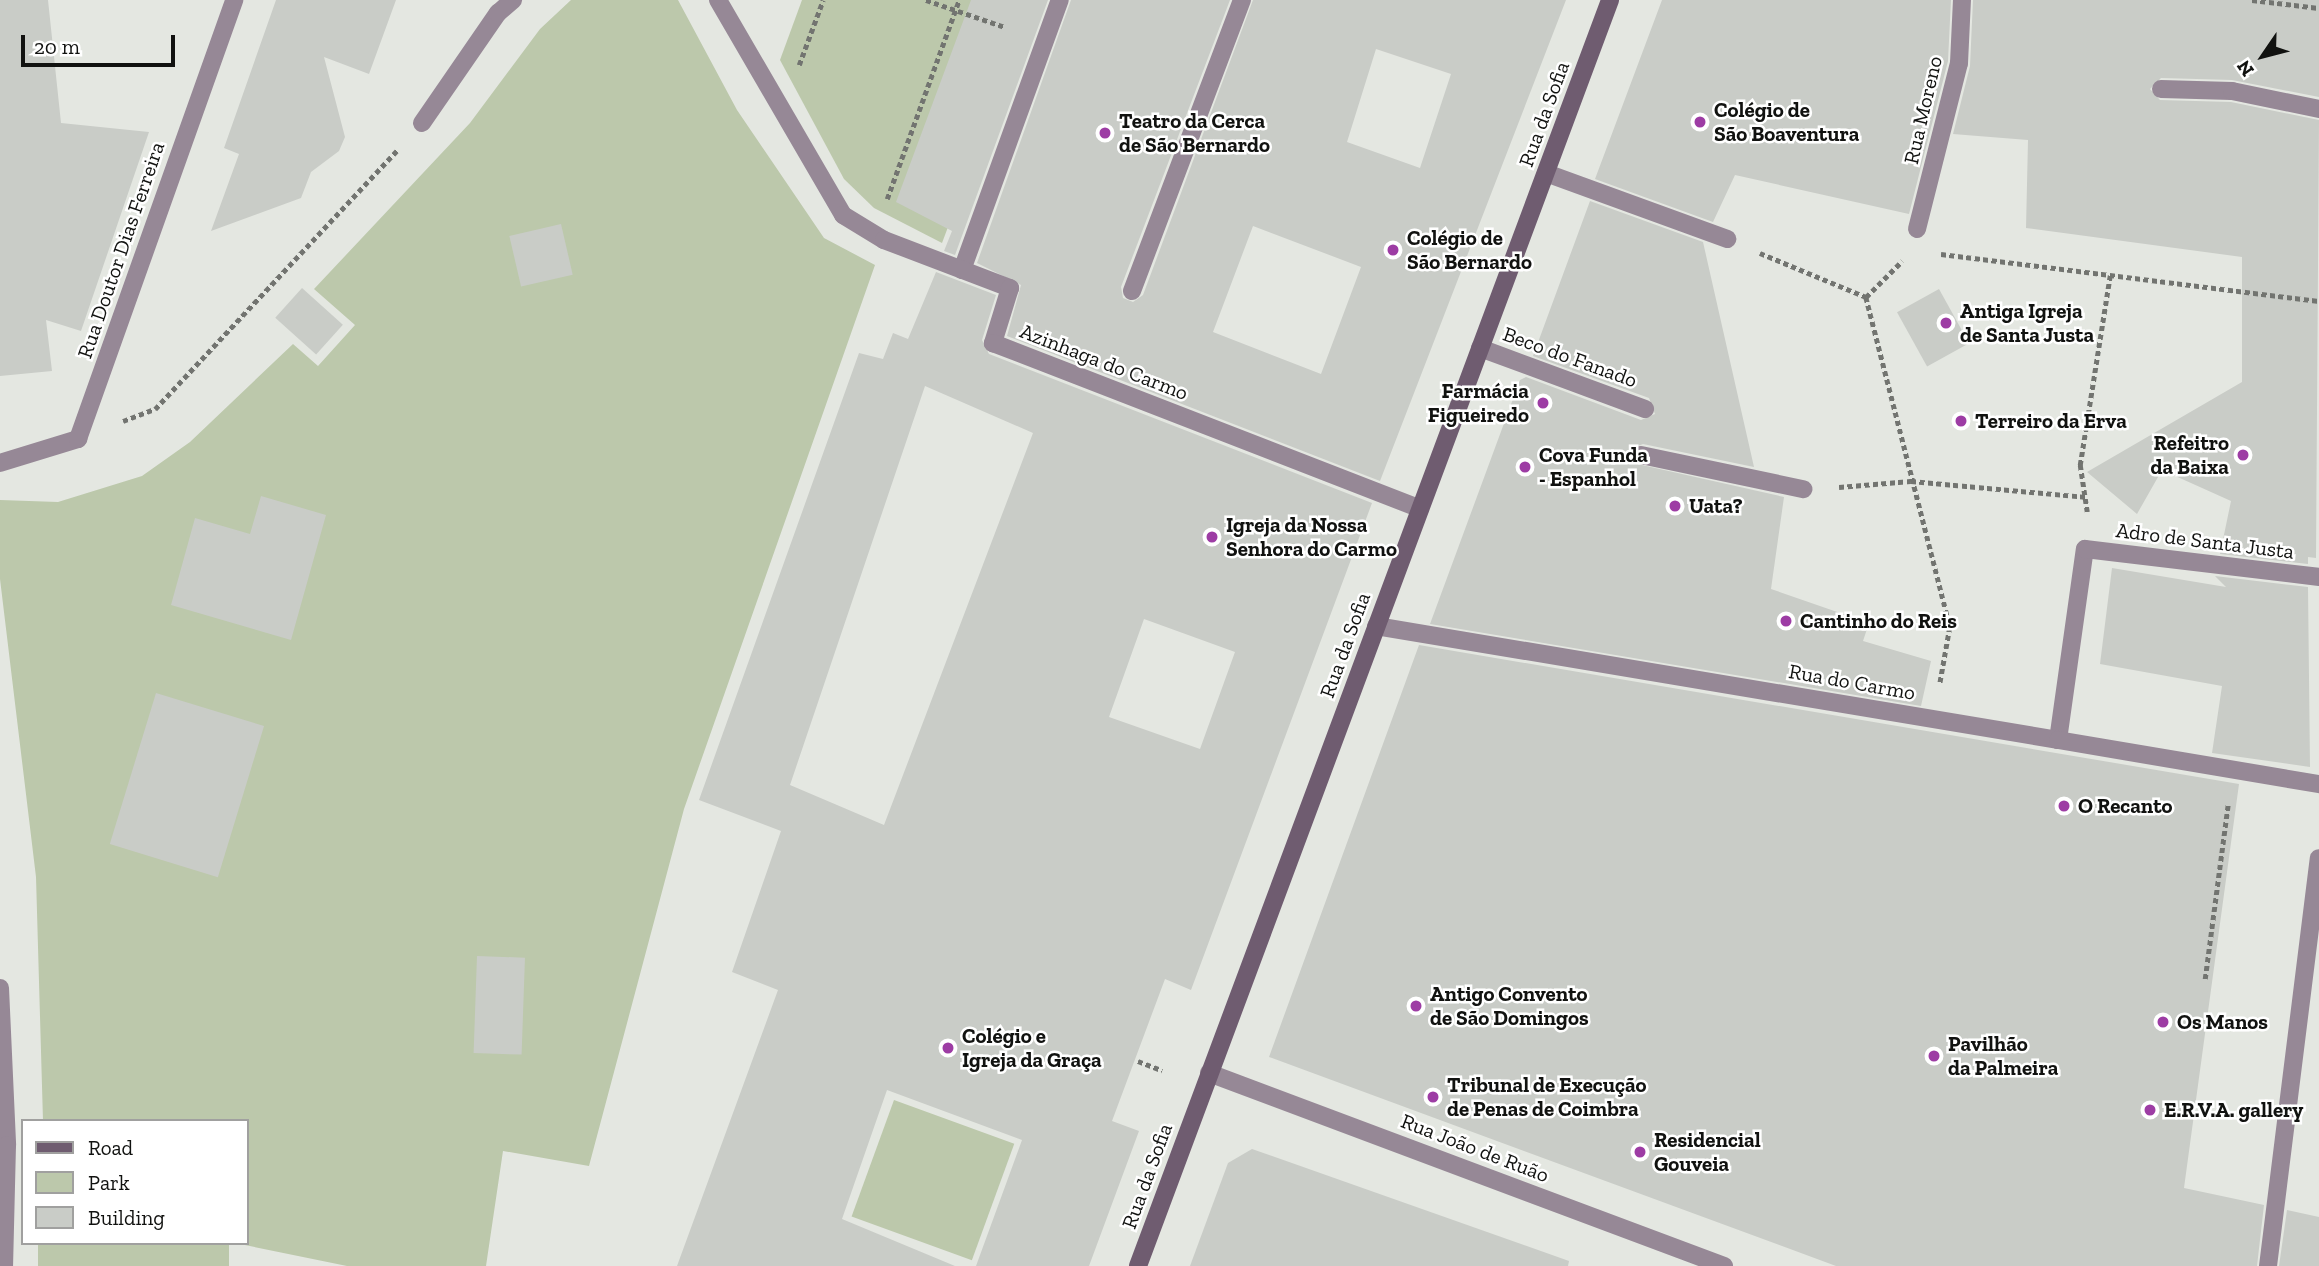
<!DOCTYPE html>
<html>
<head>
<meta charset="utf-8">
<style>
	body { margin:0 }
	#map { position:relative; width:2319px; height:1266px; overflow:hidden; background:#e4e7e1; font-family:"Zilla Slab",serif }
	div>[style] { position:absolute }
	.green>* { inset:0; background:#bcc8ab; transform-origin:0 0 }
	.building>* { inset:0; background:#c9ccc7; transform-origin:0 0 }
	.path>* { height:4.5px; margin-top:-2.25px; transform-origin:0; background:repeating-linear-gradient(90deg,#727470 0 5px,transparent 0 8.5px) }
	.service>* { height:18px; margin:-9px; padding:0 9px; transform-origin:9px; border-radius:9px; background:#968896 }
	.pedestrian>* { height:18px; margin:-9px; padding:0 9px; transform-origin:9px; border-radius:9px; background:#968896 }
	.minor>* { height:18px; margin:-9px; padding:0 9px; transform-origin:9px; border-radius:9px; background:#968896 }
	.tertiary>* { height:18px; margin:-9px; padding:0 9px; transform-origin:9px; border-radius:9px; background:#968896 }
	.secondary>* { height:18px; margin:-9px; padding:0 9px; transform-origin:9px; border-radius:9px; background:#6f5c70 }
	.dots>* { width:19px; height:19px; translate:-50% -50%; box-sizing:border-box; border:4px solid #fff; border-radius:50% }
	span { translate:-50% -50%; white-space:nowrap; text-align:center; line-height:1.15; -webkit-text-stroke:5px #fff; paint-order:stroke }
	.poi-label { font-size:21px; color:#111210; font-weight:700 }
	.left { translate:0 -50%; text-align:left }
	.right { translate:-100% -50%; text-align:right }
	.street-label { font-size:21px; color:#111210 }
	.legend { position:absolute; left:21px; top:1119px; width:228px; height:126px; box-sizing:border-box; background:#fff; border:2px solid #a0a09f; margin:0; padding:9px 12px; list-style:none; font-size:21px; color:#111210 }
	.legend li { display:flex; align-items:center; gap:14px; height:35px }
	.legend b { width:35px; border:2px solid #a0a09f }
	.north { position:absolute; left:2228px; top:21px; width:70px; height:70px; -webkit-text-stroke:5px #fff; paint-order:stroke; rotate:235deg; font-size:19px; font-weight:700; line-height:28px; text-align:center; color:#111210 }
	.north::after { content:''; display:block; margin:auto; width:24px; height:32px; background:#111210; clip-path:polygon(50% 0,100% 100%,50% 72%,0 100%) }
	.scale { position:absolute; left:21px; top:35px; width:154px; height:32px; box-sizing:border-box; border:4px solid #111210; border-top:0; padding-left:9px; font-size:21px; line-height:24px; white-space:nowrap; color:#111210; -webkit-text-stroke:5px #fff; paint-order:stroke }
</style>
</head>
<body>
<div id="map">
	<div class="green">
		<div style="clip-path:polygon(571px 0,678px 0,737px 110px,824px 238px,875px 265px,684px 809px,589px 1166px,503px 1151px,486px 1266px,347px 1266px,235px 1243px,247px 1243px,247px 1121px,43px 1121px,36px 877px,0 579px,0 500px,58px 502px,142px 476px,190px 442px,293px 344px,318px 366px,355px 325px,314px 289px,470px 123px,540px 29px)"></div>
		<div style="clip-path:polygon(802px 0,1033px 0,942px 243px,874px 208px,844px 179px,780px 60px)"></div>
		<div style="left:894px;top:1100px;width:128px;height:124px;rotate:20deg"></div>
		<div style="left:38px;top:1243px;width:191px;height:23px"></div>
	</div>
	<div class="building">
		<div style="clip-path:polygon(0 0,48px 0,61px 123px,149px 132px,81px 331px,46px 320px,52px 371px,0 376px)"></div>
		<div style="clip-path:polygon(276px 0,396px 0,369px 74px,324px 57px,345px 137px,339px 151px,311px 172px,301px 198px,211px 231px,239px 154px,224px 148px)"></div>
		<div style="clip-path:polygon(971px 0,1048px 0,955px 255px,944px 251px,952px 231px,896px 202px)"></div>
		<div style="clip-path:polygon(evenodd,1071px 0,1230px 0,1121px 287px,1123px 298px,1133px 302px,1143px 295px,1253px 0,1566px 0,1380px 481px,1007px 336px,1021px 285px,977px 263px,1071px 0,1376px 49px,1451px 74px,1420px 168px,1347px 142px,1376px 49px,1071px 0,1253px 226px,1361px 267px,1321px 374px,1213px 332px,1253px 226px)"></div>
		<div style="clip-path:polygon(1662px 0,1951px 0,1948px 61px,1909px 214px,1735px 175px,1713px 222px,1595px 179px)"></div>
		<div style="clip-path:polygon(1973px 0,2319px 0,2319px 97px,2232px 80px,2161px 78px,2150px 89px,2160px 100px,2231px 102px,2319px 120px,2316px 558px,2308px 557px,2308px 564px,2220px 554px,2231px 501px,2162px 470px,2137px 514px,2087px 472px,2242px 382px,2242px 257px,2026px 228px,2028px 140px,1953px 134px,1970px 66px)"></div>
		<div style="clip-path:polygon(1590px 201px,1703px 242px,1754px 467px,1643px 444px,1632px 448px,1633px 463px,1784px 497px,1771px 589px,1869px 623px,1863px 641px,1931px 661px,1921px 706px,1430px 624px,1520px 380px,1526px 377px,1641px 420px,1655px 414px,1649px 398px,1533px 356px)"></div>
		<div style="left:561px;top:224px;width:52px;height:53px;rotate:77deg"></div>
		<div style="clip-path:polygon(evenodd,936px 272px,996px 295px,982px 340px,989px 354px,1372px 503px,1191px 990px,1165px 979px,1112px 1121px,1139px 1131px,1089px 1266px,976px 1266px,1022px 1140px,887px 1090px,842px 1219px,955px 1266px,677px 1266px,778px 990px,732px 972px,781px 831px,699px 800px,859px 353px,883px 359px,893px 333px,908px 339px,936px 272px,925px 386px,1033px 433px,884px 825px,790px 785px,925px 386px,936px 272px,1144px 619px,1235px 652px,1200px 749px,1109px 717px,1144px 619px)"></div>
		<div style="left:302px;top:288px;width:55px;height:40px;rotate:42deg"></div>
		<div style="left:1939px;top:289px;width:62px;height:48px;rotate:61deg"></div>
		<div style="clip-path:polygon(261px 496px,326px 515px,291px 640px,171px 605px,195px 518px,250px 534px)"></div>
		<div style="clip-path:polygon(2112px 568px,2226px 587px,2215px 576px,2308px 587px,2310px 767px,2212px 753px,2222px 686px,2100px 664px)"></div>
		<div style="clip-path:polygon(1419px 645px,2239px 784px,2184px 1188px,2264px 1205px,2257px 1266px,1836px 1266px,1269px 1057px)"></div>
		<div style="left:156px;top:693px;width:113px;height:158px;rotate:17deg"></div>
		<div style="left:477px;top:956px;width:48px;height:97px;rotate:2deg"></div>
		<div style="clip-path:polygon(1252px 1149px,1569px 1261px,1568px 1266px,1190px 1266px,1228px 1163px)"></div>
		<div style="clip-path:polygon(2287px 1210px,2319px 1217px,2319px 1266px,2279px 1266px)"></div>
	</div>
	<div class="path">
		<div style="left:926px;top:0;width:83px;rotate:18.9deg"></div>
		<div style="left:2252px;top:0;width:67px;rotate:6.8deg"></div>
		<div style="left:799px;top:65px;width:69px;rotate:-69.7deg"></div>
		<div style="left:887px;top:199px;width:212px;rotate:-70.1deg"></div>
		<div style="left:1760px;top:253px;width:115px;rotate:22.5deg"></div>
		<div style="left:1866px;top:297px;width:341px;rotate:75.7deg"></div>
		<div style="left:1950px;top:627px;width:58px;rotate:100deg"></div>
		<div style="left:1941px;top:254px;width:381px;rotate:7.1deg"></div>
		<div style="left:1866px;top:297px;width:51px;rotate:-45deg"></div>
		<div style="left:123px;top:421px;width:34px;rotate:-21deg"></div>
		<div style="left:155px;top:409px;width:356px;rotate:-46.9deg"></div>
		<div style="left:1839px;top:487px;width:72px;rotate:-4.8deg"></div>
		<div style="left:1911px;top:481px;width:178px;rotate:5.2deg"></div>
		<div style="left:2087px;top:512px;width:48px;rotate:-98.5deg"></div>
		<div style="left:2080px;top:465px;width:192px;rotate:-81deg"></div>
		<div style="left:2205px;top:979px;width:176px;rotate:-82.5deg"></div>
		<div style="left:1138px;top:1061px;width:26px;rotate:21deg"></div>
	</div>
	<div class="service">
		<div style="left:962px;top:270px;width:287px;rotate:-70.1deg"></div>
		<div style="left:1132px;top:291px;width:311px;rotate:-69.3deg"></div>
		<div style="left:2058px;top:740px;width:193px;rotate:-82deg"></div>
	</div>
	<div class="pedestrian">
		<div style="left:2161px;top:89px;width:71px;rotate:1.6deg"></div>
		<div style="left:2232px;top:91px;width:89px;rotate:11.7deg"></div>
		<div style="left:1546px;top:173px;width:193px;rotate:20deg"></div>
		<div style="left:1917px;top:229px;width:171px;rotate:-75.8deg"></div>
		<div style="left:1959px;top:63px;width:63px;rotate:-87.3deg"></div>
		<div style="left:1480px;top:348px;width:176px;rotate:20.3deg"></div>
		<div style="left:1641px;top:455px;width:166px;rotate:11.9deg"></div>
		<div style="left:1376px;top:626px;width:691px;rotate:9.49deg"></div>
	</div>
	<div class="minor">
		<div style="left:718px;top:0;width:249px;rotate:59.8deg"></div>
		<div style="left:843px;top:215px;width:48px;rotate:31.4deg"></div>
		<div style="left:884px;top:240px;width:135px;rotate:20.9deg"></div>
		<div style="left:1010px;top:288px;width:58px;rotate:107.2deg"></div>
		<div style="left:993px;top:343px;width:458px;rotate:21.2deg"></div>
		<div style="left:422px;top:123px;width:134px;rotate:-55.4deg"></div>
		<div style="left:498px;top:13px;width:20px;rotate:-41deg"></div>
		<div style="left:0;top:463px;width:82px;rotate:-17.1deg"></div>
		<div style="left:78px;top:439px;width:466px;rotate:-70.4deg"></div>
		<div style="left:2085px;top:549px;width:236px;rotate:6.8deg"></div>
		<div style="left:2058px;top:740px;width:265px;rotate:9.6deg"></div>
		<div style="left:1209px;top:1073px;width:550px;rotate:20.54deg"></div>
		<div style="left:2268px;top:1266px;width:411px;rotate:-82.9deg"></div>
	</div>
	<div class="tertiary">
		<div style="left:0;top:988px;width:157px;rotate:87.4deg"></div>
		<div style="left:7px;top:1145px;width:121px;rotate:91.4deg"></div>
	</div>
	<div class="secondary">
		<div style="left:1138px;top:1266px;width:1351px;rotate:-69.55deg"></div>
	</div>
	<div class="dots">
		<div style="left:1700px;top:122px;background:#9d3ca4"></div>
		<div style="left:1105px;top:133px;background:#9d3ca4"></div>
		<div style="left:1393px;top:250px;background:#9d3ca4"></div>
		<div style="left:1946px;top:323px;background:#9d3ca4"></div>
		<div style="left:1543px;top:403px;background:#9d3ca4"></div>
		<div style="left:1961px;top:421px;background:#9d3ca4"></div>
		<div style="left:2243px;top:455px;background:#9d3ca4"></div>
		<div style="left:1525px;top:467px;background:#9d3ca4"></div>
		<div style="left:1675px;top:506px;background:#9d3ca4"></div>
		<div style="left:1212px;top:537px;background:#9d3ca4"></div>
		<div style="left:1786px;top:621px;background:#9d3ca4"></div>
		<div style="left:2064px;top:806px;background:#9d3ca4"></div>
		<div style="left:1416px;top:1006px;background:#9d3ca4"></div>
		<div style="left:2163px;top:1022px;background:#9d3ca4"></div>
		<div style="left:948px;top:1048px;background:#9d3ca4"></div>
		<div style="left:1934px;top:1056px;background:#9d3ca4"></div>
		<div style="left:1433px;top:1097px;background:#9d3ca4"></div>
		<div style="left:2150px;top:1110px;background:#9d3ca4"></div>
		<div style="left:1640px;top:1152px;background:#9d3ca4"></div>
	</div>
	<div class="poi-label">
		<span class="left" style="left:1714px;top:122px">Colégio de<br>São Boaventura</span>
		<span class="left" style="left:1119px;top:133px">Teatro da Cerca<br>de São Bernardo</span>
		<span class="left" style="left:1407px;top:250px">Colégio de<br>São Bernardo</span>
		<span class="left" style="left:1960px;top:323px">Antiga Igreja<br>de Santa Justa</span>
		<span class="right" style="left:1529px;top:403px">Farmácia<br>Figueiredo</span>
		<span class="left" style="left:1975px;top:421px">Terreiro da Erva</span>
		<span class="right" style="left:2229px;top:455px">Refeitro<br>da Baixa</span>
		<span class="left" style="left:1539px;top:467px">Cova Funda<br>- Espanhol</span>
		<span class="left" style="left:1689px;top:506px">Uata?</span>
		<span class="left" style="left:1226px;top:537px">Igreja da Nossa<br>Senhora do Carmo</span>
		<span class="left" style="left:1800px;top:621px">Cantinho do Reis</span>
		<span class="left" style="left:2078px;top:806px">O Recanto</span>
		<span class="left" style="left:1430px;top:1006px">Antigo Convento<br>de São Domingos</span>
		<span class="left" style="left:2177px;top:1022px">Os Manos</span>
		<span class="left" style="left:962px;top:1048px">Colégio e<br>Igreja da Graça</span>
		<span class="left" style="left:1948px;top:1056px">Pavilhão<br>da Palmeira</span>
		<span class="left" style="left:1447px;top:1097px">Tribunal de Execução<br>de Penas de Coimbra</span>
		<span class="left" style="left:2164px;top:1110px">E.R.V.A. gallery</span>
		<span class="left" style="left:1654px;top:1152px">Residencial<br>Gouveia</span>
	</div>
	<div class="street-label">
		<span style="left:1923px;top:110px;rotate:-77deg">Rua Moreno</span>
		<span style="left:1544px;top:114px;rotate:-70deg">Rua da Sofia</span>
		<span style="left:121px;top:250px;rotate:-71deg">Rua Doutor Dias Ferreira</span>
		<span style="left:1570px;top:357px;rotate:20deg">Beco do Fanado</span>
		<span style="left:1104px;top:362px;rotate:21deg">Azinhaga do Carmo</span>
		<span style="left:2205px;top:541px;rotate:7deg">Adro de Santa Justa</span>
		<span style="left:1345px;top:645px;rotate:-70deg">Rua da Sofia</span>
		<span style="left:1852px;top:682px;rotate:10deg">Rua do Carmo</span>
		<span style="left:1475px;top:1148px;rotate:21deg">Rua João de Ruão</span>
		<span style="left:1147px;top:1176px;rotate:-70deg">Rua da Sofia</span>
	</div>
	<ul class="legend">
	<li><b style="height:9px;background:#6f5c70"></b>Road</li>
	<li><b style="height:19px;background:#bcc8ab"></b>Park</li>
	<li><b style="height:19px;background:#c9ccc7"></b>Building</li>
	</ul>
	<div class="north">N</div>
	<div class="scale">20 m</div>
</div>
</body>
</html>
